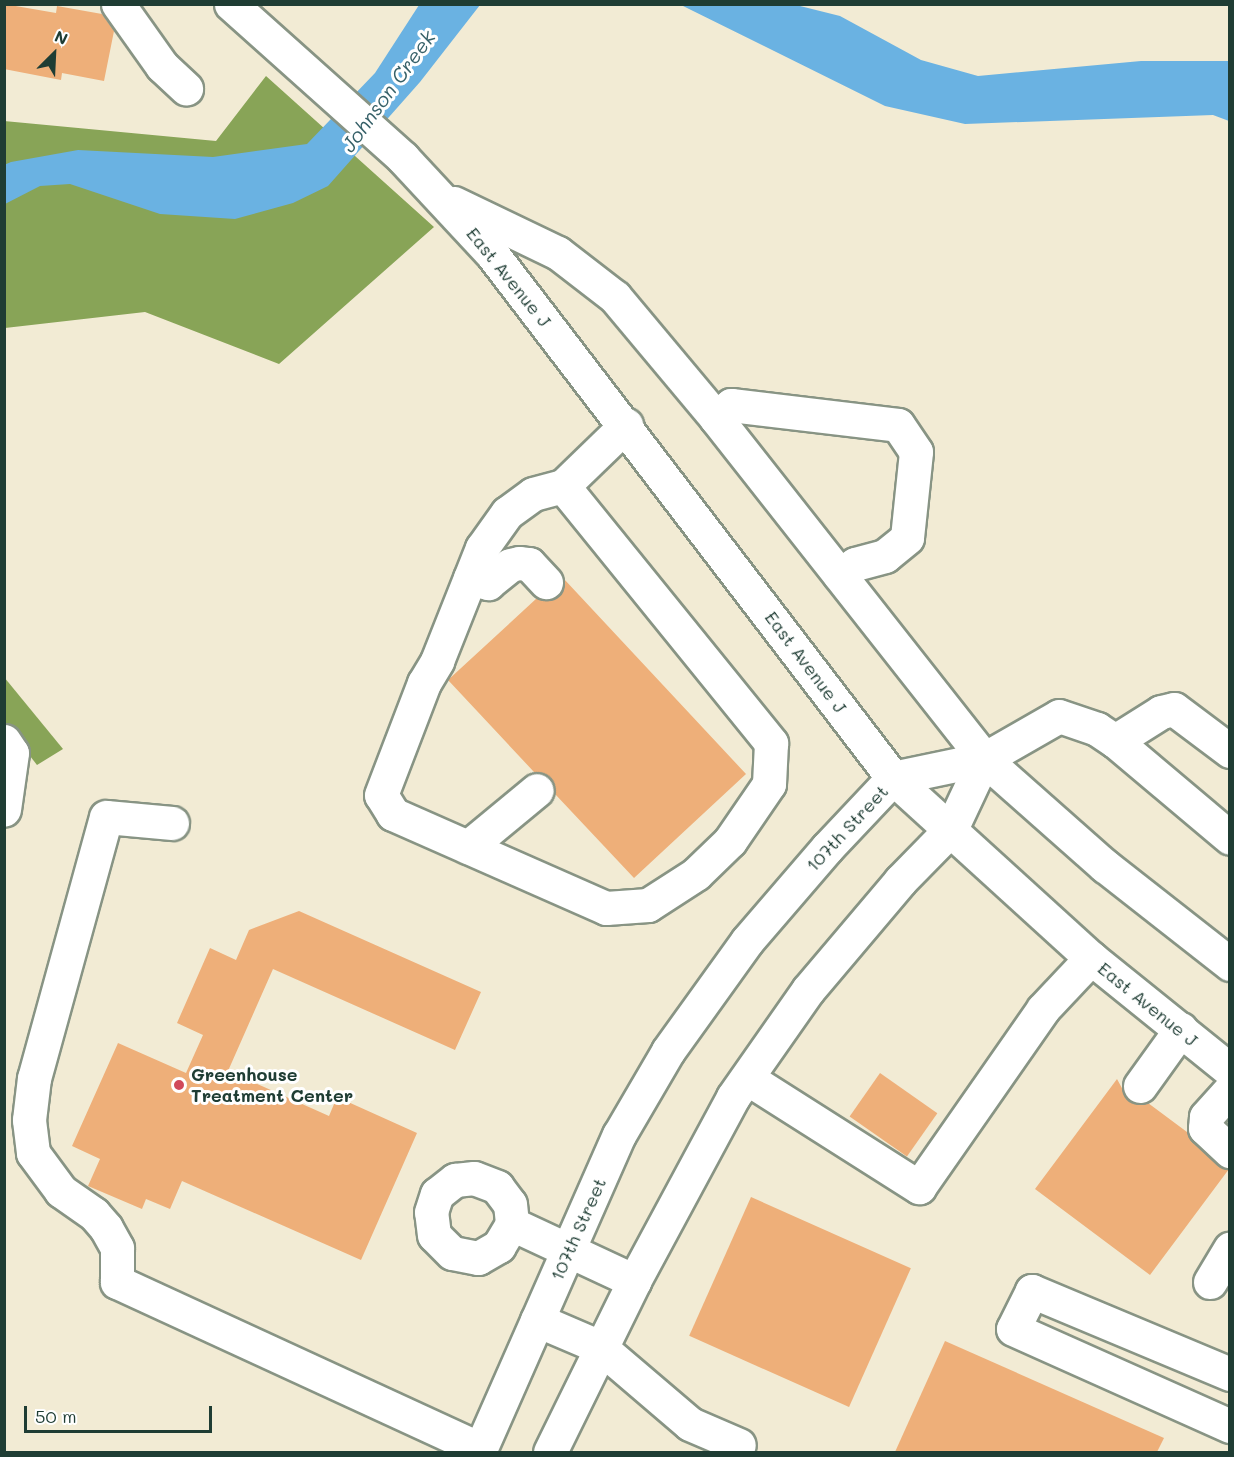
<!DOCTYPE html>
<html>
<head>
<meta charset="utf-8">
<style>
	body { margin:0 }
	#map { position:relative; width:1234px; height:1457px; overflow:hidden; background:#f2ebd4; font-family:Mali,sans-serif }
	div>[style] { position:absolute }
	.forest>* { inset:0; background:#88a457 }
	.water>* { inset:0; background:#6ab2e2 }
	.building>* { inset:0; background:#eeaf79; transform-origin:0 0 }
	.roads { filter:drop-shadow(2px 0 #889484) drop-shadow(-2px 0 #889484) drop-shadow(0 2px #889484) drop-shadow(0 -2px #889484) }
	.minor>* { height:33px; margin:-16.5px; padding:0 16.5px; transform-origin:16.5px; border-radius:16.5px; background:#fff }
	.dots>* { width:16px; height:16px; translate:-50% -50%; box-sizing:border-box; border:3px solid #fff; border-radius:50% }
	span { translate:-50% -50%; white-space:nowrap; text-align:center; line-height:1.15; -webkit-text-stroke:6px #fff; paint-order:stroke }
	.street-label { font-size:18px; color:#1f3d34 }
	.poi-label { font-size:18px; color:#1f3d34; font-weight:700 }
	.left { translate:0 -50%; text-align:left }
	.water-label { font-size:20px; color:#366068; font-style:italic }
	.frame { position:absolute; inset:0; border:6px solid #1f3d34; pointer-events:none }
	.north { position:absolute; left:24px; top:24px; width:60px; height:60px; -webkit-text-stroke:4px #fff; paint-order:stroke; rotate:24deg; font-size:16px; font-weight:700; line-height:24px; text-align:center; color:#1f3d34 }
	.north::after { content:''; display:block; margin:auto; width:21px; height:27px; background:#1f3d34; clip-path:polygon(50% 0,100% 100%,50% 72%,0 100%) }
	.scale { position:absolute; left:24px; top:1406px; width:188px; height:27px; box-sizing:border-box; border:3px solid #1f3d34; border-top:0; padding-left:8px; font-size:18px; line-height:21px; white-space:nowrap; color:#1f3d34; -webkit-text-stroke:4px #fff; paint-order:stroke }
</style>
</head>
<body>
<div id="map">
	<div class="forest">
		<div style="clip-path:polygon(266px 76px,434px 227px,279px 364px,145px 312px,5px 328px,4px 121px,216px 141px)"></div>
		<div style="clip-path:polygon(4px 677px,63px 749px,37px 765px,5px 724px)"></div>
	</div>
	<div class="water">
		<div style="clip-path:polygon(419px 5px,480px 5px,420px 82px,328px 186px,293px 203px,235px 219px,160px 214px,70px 184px,40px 186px,5px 204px,4px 165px,11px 162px,78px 150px,213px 157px,307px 144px,375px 73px)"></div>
		<div style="clip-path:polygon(681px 5px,796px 5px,840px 16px,921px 60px,978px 76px,1141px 61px,1229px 61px,1229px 121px,1213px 115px,965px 124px,885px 106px)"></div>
	</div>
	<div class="building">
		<div style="clip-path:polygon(4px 4px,56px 13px,57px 6px,102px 14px,114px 31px,104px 81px,62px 73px,61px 80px,4px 69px)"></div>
		<div style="clip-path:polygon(564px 579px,746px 774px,634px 878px,555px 794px,551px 778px,534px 772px,448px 680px,537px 598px,550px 600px,558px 596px)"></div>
		<div style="clip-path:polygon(299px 911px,481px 992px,455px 1050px,273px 969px,228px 1071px,329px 1116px,337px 1097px,417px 1133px,361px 1260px,182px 1181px,170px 1209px,146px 1199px,142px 1209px,88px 1186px,100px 1159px,72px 1146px,118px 1043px,186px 1073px,203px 1035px,177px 1023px,210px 948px,236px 960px,249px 930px)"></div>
		<div style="left:880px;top:1073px;width:70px;height:53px;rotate:35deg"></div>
		<div style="clip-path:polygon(1117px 1079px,1129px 1101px,1148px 1103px,1187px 1132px,1217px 1165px,1229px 1169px,1150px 1275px,1035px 1189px)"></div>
		<div style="left:751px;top:1197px;width:175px;height:152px;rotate:24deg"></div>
		<div style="clip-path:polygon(945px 1341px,1164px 1438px,1157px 1452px,895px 1452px)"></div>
	</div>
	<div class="roads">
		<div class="minor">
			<div style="left:118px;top:4px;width:76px;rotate:54.6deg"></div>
			<div style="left:162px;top:66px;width:33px;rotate:43deg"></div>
			<div style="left:231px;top:4px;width:231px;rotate:41.8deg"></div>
			<div style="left:403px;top:158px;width:132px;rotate:47.1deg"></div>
			<div style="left:493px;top:255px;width:658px;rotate:52.59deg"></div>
			<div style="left:893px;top:778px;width:268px;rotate:42.3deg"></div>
			<div style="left:1091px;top:958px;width:179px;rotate:38.9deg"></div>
			<div style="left:454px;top:203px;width:115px;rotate:25.7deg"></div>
			<div style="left:558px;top:253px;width:72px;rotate:37.7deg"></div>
			<div style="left:615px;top:297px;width:158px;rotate:50.1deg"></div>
			<div style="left:716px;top:418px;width:434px;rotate:51.8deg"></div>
			<div style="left:984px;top:759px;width:162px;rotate:41.5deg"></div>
			<div style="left:1105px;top:866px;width:159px;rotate:38.1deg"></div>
			<div style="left:716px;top:418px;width:20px;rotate:-41deg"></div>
			<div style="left:731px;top:405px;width:168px;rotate:6.8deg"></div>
			<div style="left:898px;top:425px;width:32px;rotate:56deg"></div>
			<div style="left:916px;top:452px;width:86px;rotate:96deg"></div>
			<div style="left:907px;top:538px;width:28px;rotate:141deg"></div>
			<div style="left:885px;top:556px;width:31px;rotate:165deg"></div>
			<div style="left:855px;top:564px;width:19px;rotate:145deg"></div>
			<div style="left:563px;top:486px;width:331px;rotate:51deg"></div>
			<div style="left:771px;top:743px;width:41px;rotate:92.8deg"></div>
			<div style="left:769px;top:784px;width:69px;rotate:124.4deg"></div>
			<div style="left:730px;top:841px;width:47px;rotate:135.9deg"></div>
			<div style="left:696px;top:874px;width:57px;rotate:147.1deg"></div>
			<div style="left:648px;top:905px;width:42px;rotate:175.9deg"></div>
			<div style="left:606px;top:908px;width:233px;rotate:-156.2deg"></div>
			<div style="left:393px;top:814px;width:22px;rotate:-122deg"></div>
			<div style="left:381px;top:795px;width:120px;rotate:-69deg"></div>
			<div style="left:424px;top:683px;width:26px;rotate:-59deg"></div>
			<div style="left:437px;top:661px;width:122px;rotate:-68.3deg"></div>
			<div style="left:482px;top:548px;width:43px;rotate:-54.5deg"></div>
			<div style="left:507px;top:513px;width:32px;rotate:-36deg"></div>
			<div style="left:533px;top:494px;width:31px;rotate:-15deg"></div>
			<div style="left:563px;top:486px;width:88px;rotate:-44.1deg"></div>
			<div style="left:470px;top:578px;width:19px;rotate:16deg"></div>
			<div style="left:488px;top:583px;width:28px;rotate:-39deg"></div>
			<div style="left:510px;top:565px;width:9px;rotate:-13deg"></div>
			<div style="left:519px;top:563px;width:10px;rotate:6deg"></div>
			<div style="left:529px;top:564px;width:25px;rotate:47deg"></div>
			<div style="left:4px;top:741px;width:14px;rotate:56deg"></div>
			<div style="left:12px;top:753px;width:57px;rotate:98.1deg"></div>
			<div style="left:1115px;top:741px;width:54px;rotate:-32.2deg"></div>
			<div style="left:1161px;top:712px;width:13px;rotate:-13deg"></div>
			<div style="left:1174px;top:709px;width:70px;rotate:36.9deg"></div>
			<div style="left:172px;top:823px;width:66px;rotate:-174.8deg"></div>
			<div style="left:106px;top:817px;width:271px;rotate:105.4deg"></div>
			<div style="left:34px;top:1078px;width:42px;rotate:96.8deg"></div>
			<div style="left:29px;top:1120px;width:33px;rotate:83deg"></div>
			<div style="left:33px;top:1153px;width:47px;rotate:53.6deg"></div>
			<div style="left:61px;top:1191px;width:40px;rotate:34.9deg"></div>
			<div style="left:94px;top:1214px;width:18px;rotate:49deg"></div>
			<div style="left:106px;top:1228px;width:23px;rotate:61deg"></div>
			<div style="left:117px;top:1248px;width:34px;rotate:90deg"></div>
			<div style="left:117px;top:1282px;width:400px;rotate:24.7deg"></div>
			<div style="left:468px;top:847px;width:89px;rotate:-39.6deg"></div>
			<div style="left:747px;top:1078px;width:204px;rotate:32.4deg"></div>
			<div style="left:919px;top:1187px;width:217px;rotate:-55.1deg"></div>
			<div style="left:1043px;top:1009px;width:70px;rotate:-46.7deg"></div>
			<div style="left:1140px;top:1086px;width:70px;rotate:-54.3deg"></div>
			<div style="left:1230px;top:1090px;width:36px;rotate:132deg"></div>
			<div style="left:1206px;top:1117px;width:11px;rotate:95deg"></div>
			<div style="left:1205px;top:1128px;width:34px;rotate:43deg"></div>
			<div style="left:512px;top:1224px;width:26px;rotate:121deg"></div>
			<div style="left:499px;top:1246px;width:24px;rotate:150deg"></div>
			<div style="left:478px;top:1258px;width:26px;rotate:-169deg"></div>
			<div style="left:452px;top:1253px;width:25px;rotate:-135deg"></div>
			<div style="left:434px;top:1235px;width:23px;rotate:-97deg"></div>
			<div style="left:431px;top:1212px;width:19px;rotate:-72deg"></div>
			<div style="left:437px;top:1194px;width:23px;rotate:-38deg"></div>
			<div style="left:455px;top:1180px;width:19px;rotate:-6deg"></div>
			<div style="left:474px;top:1178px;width:25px;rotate:21deg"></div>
			<div style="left:497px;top:1187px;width:21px;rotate:53deg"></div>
			<div style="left:510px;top:1204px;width:20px;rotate:84deg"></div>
			<div style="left:512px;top:1224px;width:135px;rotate:25deg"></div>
			<div style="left:1210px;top:1282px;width:39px;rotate:-59deg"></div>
			<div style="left:537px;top:1320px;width:69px;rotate:23.2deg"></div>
			<div style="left:600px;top:1347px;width:118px;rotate:40.5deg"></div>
			<div style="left:690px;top:1424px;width:53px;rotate:23.2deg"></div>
			<div style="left:1230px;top:1374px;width:215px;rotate:-157.3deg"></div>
			<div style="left:1032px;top:1291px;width:42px;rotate:116.6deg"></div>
			<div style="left:1013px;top:1329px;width:238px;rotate:24.1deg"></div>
			<div style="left:479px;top:1452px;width:347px;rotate:-66.2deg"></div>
			<div style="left:619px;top:1135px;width:97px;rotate:-59.7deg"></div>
			<div style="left:668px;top:1051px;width:135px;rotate:-54.3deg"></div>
			<div style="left:747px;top:941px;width:123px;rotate:-49.3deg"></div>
			<div style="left:827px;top:848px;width:96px;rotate:-46.7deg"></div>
			<div style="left:893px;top:778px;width:93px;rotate:-11.8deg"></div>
			<div style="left:984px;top:759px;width:86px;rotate:-29.8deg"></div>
			<div style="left:1059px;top:716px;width:40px;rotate:18.9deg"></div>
			<div style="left:1097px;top:729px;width:22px;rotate:34deg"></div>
			<div style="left:1115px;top:741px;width:150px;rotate:40.1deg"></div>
			<div style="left:550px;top:1452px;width:191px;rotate:-63.8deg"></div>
			<div style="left:634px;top:1281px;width:209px;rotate:-61.7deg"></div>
			<div style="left:733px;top:1097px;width:131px;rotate:-55deg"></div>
			<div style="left:808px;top:990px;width:143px;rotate:-49.8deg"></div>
			<div style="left:900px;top:881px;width:73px;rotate:-45.6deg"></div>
			<div style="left:951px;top:829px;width:77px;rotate:-64.8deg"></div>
		</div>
	</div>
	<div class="dots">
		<div style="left:179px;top:1085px;background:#d1495b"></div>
	</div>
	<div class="street-label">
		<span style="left:509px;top:277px;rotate:51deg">East Avenue J</span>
		<span style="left:806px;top:662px;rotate:53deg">East Avenue J</span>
		<span style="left:847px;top:828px;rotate:-47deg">107th Street</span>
		<span style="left:1148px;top:1004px;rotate:39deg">East Avenue J</span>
		<span style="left:578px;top:1229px;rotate:-66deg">107th Street</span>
	</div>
	<div class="poi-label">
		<span class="left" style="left:191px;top:1085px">Greenhouse<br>Treatment Center</span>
	</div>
	<div class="water-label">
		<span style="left:388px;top:91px;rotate:-54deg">Johnson Creek</span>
	</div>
	<div class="frame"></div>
	<div class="north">N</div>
	<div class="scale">50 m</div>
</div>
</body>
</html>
